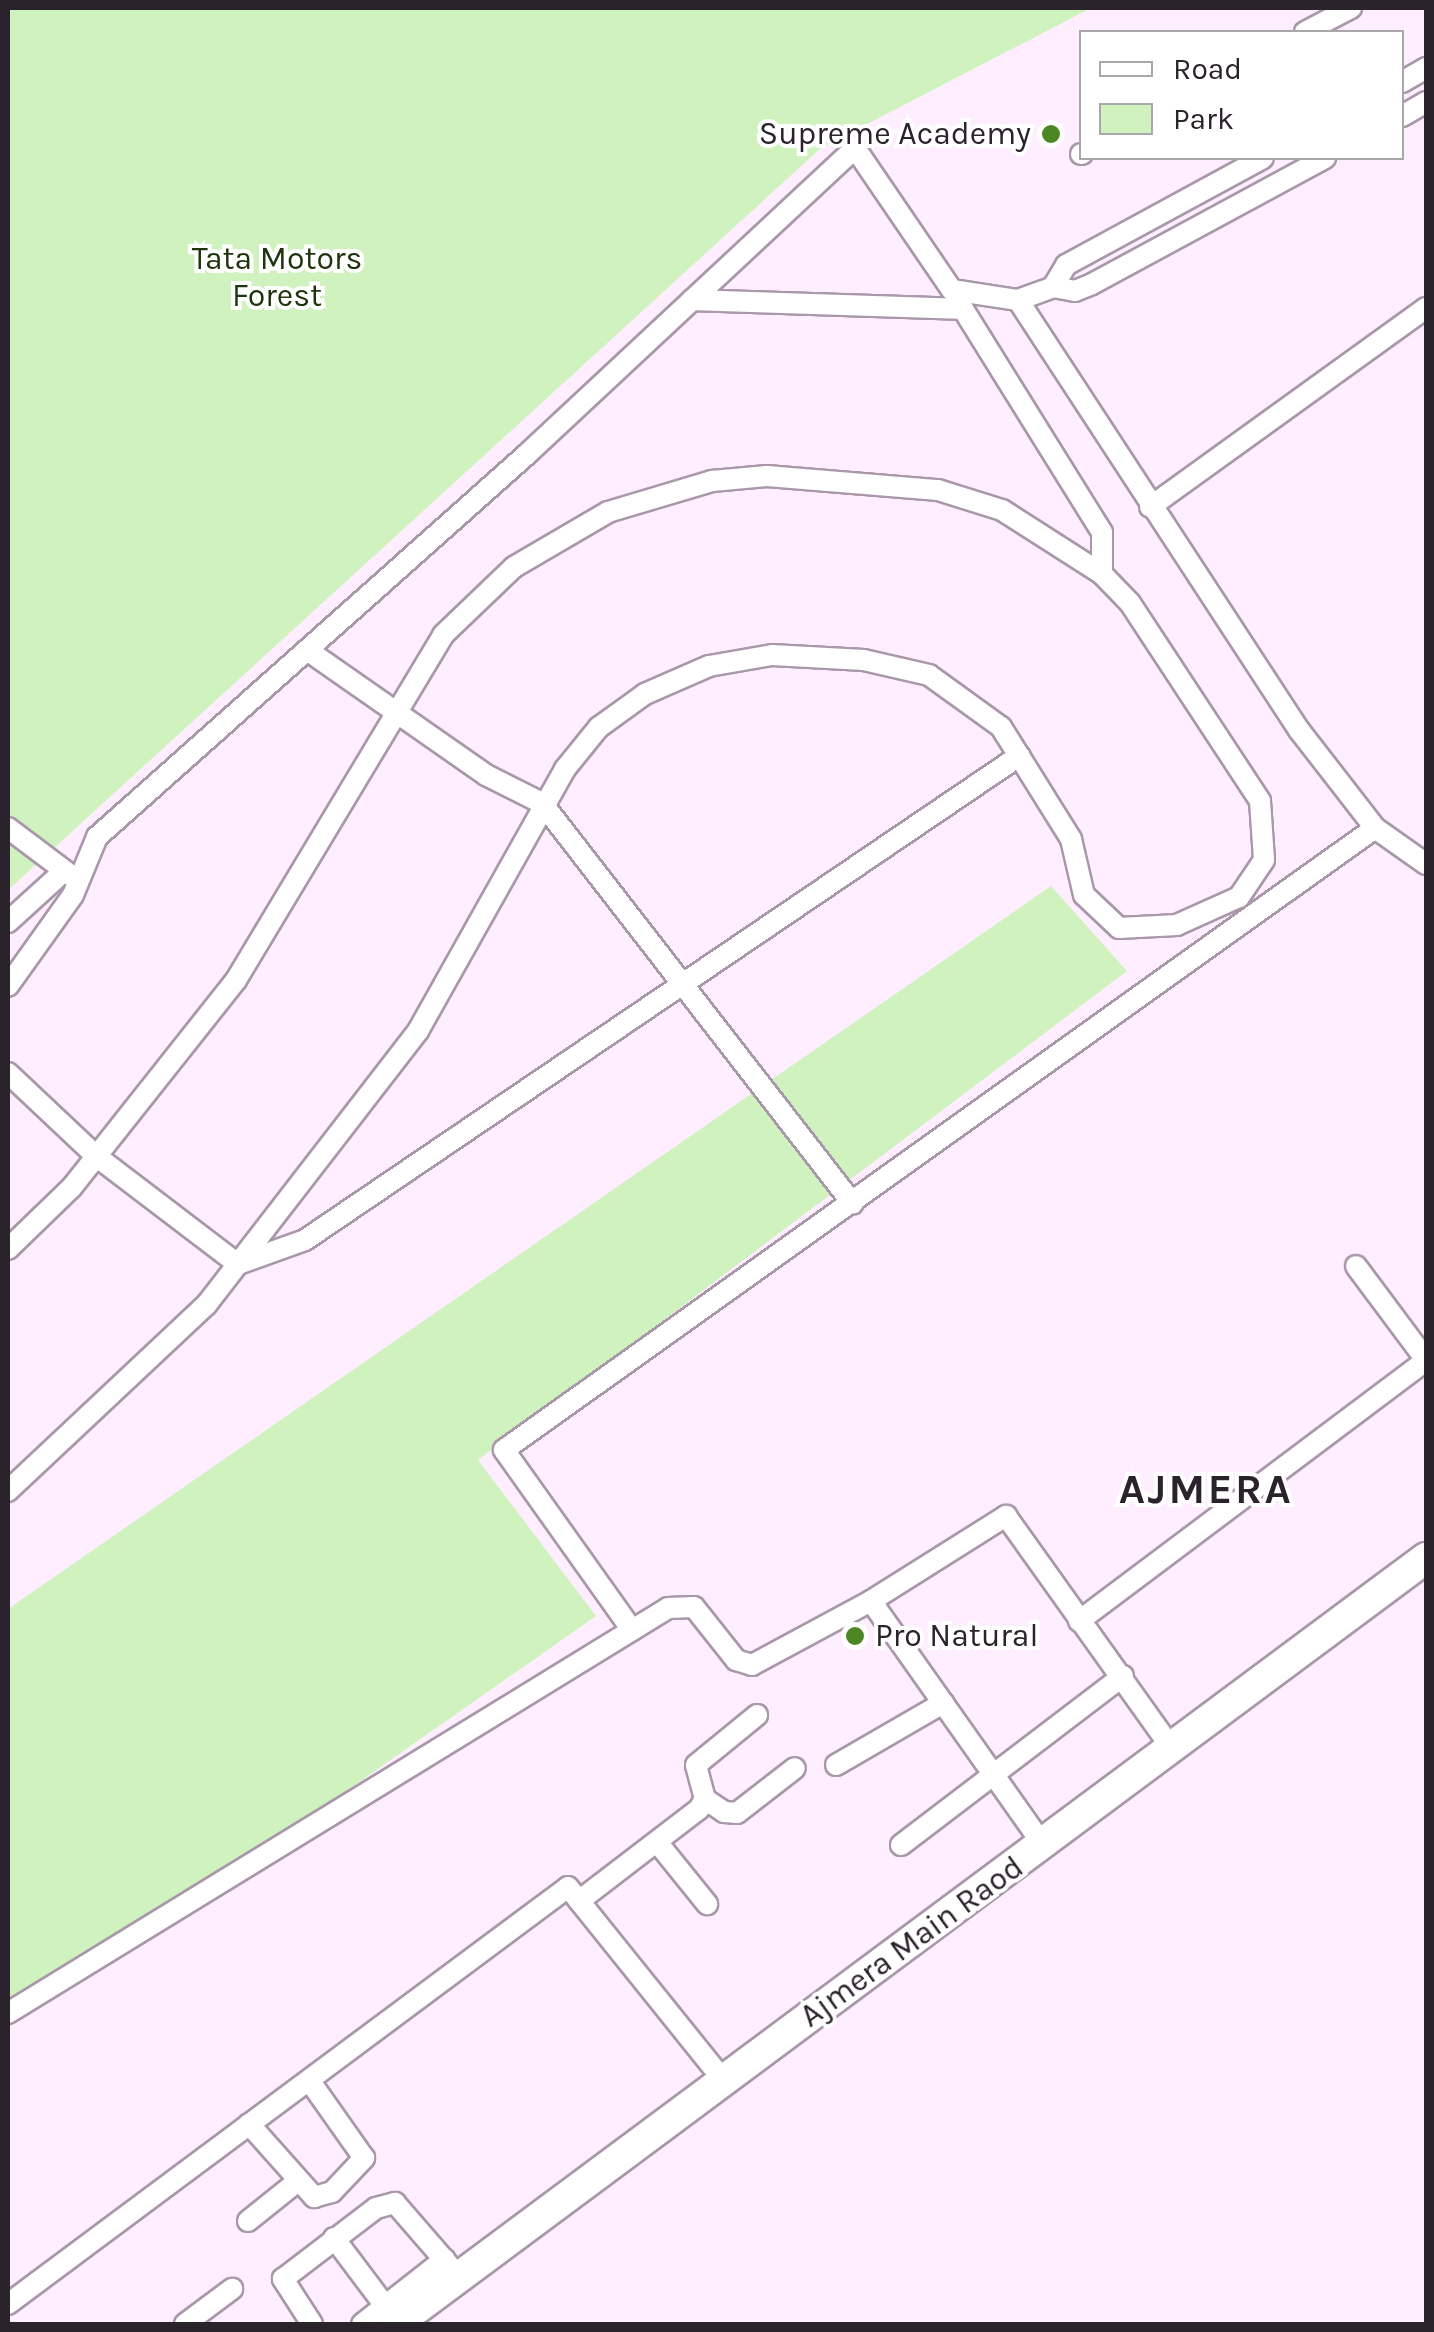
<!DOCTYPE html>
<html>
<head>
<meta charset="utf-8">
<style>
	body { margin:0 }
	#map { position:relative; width:1434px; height:2332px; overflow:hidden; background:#feeeff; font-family:Karla,sans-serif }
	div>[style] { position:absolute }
	.green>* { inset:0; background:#d0f2be }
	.roads { filter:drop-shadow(2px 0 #a997aa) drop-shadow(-2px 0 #a997aa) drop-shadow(0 2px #a997aa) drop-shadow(0 -2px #a997aa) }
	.street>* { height:20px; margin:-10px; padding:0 10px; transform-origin:10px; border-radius:10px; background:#fff }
	.secondary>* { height:30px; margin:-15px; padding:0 15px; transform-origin:15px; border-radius:15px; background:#fff }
	.dots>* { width:28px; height:28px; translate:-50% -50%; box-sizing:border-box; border:5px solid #fff; border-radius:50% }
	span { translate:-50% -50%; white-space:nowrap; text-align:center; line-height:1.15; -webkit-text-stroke:8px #fff; paint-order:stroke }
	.poi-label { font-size:32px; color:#2b232b }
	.right { translate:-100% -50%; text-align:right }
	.left { translate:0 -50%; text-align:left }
	.park-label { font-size:32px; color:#1d340d }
	.street-label { font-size:32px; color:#2b232b }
	.district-label { font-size:42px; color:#2b232b; font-weight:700; letter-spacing:2.5px }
	.frame { position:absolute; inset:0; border:10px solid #2b232b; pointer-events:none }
	.legend { position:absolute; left:1079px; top:30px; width:325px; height:130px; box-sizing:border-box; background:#fff; border:2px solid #aaa7aa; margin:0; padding:12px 18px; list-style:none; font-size:30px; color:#2b232b }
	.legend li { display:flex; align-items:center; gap:20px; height:50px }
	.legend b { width:50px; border:2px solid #aaa7aa }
</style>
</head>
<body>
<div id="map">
	<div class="green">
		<div style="clip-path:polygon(8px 8px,1091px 8px,821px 148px,8px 890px)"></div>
		<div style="clip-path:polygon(1051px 886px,1127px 971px,478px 1460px,596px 1616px,8px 2028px,8px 1609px)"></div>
	</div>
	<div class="roads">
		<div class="street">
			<div style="left:1305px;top:32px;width:52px;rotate:-27.6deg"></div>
			<div style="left:1402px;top:82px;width:28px;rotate:-30deg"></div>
			<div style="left:1402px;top:116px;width:28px;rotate:-30deg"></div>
			<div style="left:1081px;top:154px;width:1px"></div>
			<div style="left:1053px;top:287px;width:26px;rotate:-59deg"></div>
			<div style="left:1066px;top:265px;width:224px;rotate:-28.5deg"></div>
			<div style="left:692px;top:300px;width:271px;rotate:1.9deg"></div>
			<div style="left:963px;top:309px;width:263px;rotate:58.1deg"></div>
			<div style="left:1102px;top:532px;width:42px;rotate:90deg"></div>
			<div style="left:1018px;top:300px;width:514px;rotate:56.84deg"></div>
			<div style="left:1299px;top:730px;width:124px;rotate:52.2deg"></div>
			<div style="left:1375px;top:828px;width:62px;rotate:35.2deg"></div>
			<div style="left:1150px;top:507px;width:340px;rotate:-35.8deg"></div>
			<div style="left:307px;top:650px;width:218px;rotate:34.9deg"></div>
			<div style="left:486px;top:775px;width:63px;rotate:26.6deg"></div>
			<div style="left:542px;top:803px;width:507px;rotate:52.2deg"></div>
			<div style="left:8px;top:828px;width:86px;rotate:37deg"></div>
			<div style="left:8px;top:922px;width:76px;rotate:-42.3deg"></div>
			<div style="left:8px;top:986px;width:112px;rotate:-54.5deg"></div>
			<div style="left:73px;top:895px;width:63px;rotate:-67.5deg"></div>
			<div style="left:97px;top:837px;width:574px;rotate:-41.68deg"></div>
			<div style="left:526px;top:455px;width:450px;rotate:-43deg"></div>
			<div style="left:855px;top:148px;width:172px;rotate:55.7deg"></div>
			<div style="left:952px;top:290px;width:67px;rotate:8.6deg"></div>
			<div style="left:1018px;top:300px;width:37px;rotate:-20deg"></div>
			<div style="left:1053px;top:287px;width:22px;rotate:10deg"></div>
			<div style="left:1075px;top:291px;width:18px;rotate:-22deg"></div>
			<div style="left:1092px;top:284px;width:265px;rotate:-28.4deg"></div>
			<div style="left:8px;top:1073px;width:121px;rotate:43.3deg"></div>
			<div style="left:96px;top:1156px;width:178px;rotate:37.3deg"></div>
			<div style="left:238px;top:1264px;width:71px;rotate:-19.7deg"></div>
			<div style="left:305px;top:1240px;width:863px;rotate:-34.13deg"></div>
			<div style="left:8px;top:1249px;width:89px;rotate:-44.1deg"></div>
			<div style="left:72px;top:1187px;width:264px;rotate:-51.6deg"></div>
			<div style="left:236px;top:980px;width:402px;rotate:-59deg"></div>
			<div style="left:443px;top:635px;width:98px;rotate:-43.8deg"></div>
			<div style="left:514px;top:567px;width:109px;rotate:-30.3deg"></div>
			<div style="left:608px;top:512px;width:109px;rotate:-16.6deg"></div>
			<div style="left:712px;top:481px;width:55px;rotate:-5.2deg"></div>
			<div style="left:767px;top:476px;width:172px;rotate:4.7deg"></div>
			<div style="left:938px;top:490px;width:67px;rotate:17.4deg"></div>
			<div style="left:1002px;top:510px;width:119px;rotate:32.6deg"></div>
			<div style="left:1102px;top:574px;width:40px;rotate:46deg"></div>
			<div style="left:1130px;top:603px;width:237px;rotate:56.7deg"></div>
			<div style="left:1260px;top:801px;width:59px;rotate:86.1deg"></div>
			<div style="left:1264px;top:860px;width:45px;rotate:124deg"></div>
			<div style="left:1239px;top:897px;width:68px;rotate:155.7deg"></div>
			<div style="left:1177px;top:925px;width:58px;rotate:177deg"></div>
			<div style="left:1119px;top:928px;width:48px;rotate:-136.7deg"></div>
			<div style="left:1084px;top:895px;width:57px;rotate:-103.1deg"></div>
			<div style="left:1071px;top:839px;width:132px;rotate:-122deg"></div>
			<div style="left:1001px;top:727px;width:89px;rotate:-144.2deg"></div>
			<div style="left:929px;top:675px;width:67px;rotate:-167deg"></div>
			<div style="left:864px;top:660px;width:92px;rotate:-176.9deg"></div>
			<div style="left:772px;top:655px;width:64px;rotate:170.1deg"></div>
			<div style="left:709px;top:666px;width:70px;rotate:156.4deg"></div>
			<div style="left:645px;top:694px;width:57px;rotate:144.3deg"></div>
			<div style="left:599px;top:727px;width:54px;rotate:129deg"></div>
			<div style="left:565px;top:769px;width:300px;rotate:119.3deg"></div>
			<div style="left:418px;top:1031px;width:346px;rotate:127.7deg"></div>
			<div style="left:206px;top:1305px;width:272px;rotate:136.8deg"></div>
			<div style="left:1356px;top:1266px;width:117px;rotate:53.3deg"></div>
			<div style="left:871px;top:1601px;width:299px;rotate:54.8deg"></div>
			<div style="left:1079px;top:1621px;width:434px;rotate:-36.9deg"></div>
			<div style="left:632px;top:1630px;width:221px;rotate:-125.4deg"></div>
			<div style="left:504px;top:1450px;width:1070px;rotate:-35.53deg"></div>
			<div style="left:836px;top:1765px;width:124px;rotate:-30.1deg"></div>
			<div style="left:705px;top:1799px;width:23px;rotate:34deg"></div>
			<div style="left:724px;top:1812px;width:13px;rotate:4deg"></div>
			<div style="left:737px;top:1813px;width:73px;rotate:-37.8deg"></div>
			<div style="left:657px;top:1842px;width:80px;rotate:51.1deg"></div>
			<div style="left:901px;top:1845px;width:279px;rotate:-37.3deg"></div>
			<div style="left:579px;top:1901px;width:151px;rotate:-37.5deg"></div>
			<div style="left:699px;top:1809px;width:12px;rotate:-59deg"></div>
			<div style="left:705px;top:1799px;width:35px;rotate:-105deg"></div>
			<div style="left:696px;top:1765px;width:79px;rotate:-39.3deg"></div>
			<div style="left:8px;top:2013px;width:774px;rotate:-31.53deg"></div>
			<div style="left:668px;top:1608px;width:26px;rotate:-2deg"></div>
			<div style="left:694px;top:1607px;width:68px;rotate:51.6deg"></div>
			<div style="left:736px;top:1660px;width:17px;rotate:17deg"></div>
			<div style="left:752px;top:1665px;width:135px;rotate:-28.3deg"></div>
			<div style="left:871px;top:1601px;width:160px;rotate:-32.2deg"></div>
			<div style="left:1006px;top:1516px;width:286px;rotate:54.5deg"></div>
			<div style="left:249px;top:2124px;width:98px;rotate:48.3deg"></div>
			<div style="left:314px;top:2197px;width:19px;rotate:-16deg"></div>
			<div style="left:332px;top:2192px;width:47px;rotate:-46.7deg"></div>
			<div style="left:364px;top:2158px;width:95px;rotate:-125.2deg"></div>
			<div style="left:248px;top:2221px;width:64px;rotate:-38.7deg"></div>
			<div style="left:334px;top:2238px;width:106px;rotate:53deg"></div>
			<div style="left:8px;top:2304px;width:698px;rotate:-36.67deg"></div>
			<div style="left:568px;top:1887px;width:248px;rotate:51.2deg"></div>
			<div style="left:185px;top:2324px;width:59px;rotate:-36.7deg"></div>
			<div style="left:312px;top:2324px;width:54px;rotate:-122.8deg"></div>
			<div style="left:283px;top:2279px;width:117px;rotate:-37.4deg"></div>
			<div style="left:376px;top:2208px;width:20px;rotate:-15deg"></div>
			<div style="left:395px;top:2203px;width:98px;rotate:49.1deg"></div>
			<div style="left:362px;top:2324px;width:105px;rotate:-38.1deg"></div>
		</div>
		<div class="secondary">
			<div style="left:396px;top:2324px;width:1284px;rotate:-36.64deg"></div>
		</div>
	</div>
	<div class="dots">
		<div style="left:1051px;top:134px;background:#4d8724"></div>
		<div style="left:855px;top:1636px;background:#4d8724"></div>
	</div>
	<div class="poi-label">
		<span class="right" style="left:1031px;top:134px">Supreme Academy</span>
		<span class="left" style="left:875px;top:1636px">Pro Natural</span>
	</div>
	<div class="park-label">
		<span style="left:277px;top:278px">Tata Motors<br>Forest</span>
	</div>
	<div class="street-label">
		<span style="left:912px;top:1942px;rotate:-36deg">Ajmera Main Raod</span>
	</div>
	<div class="district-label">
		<span style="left:1206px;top:1489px">AJMERA</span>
	</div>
	<div class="frame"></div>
	<ul class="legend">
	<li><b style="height:12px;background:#fff"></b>Road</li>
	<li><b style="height:28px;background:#d0f2be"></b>Park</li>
	</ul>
</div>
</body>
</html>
